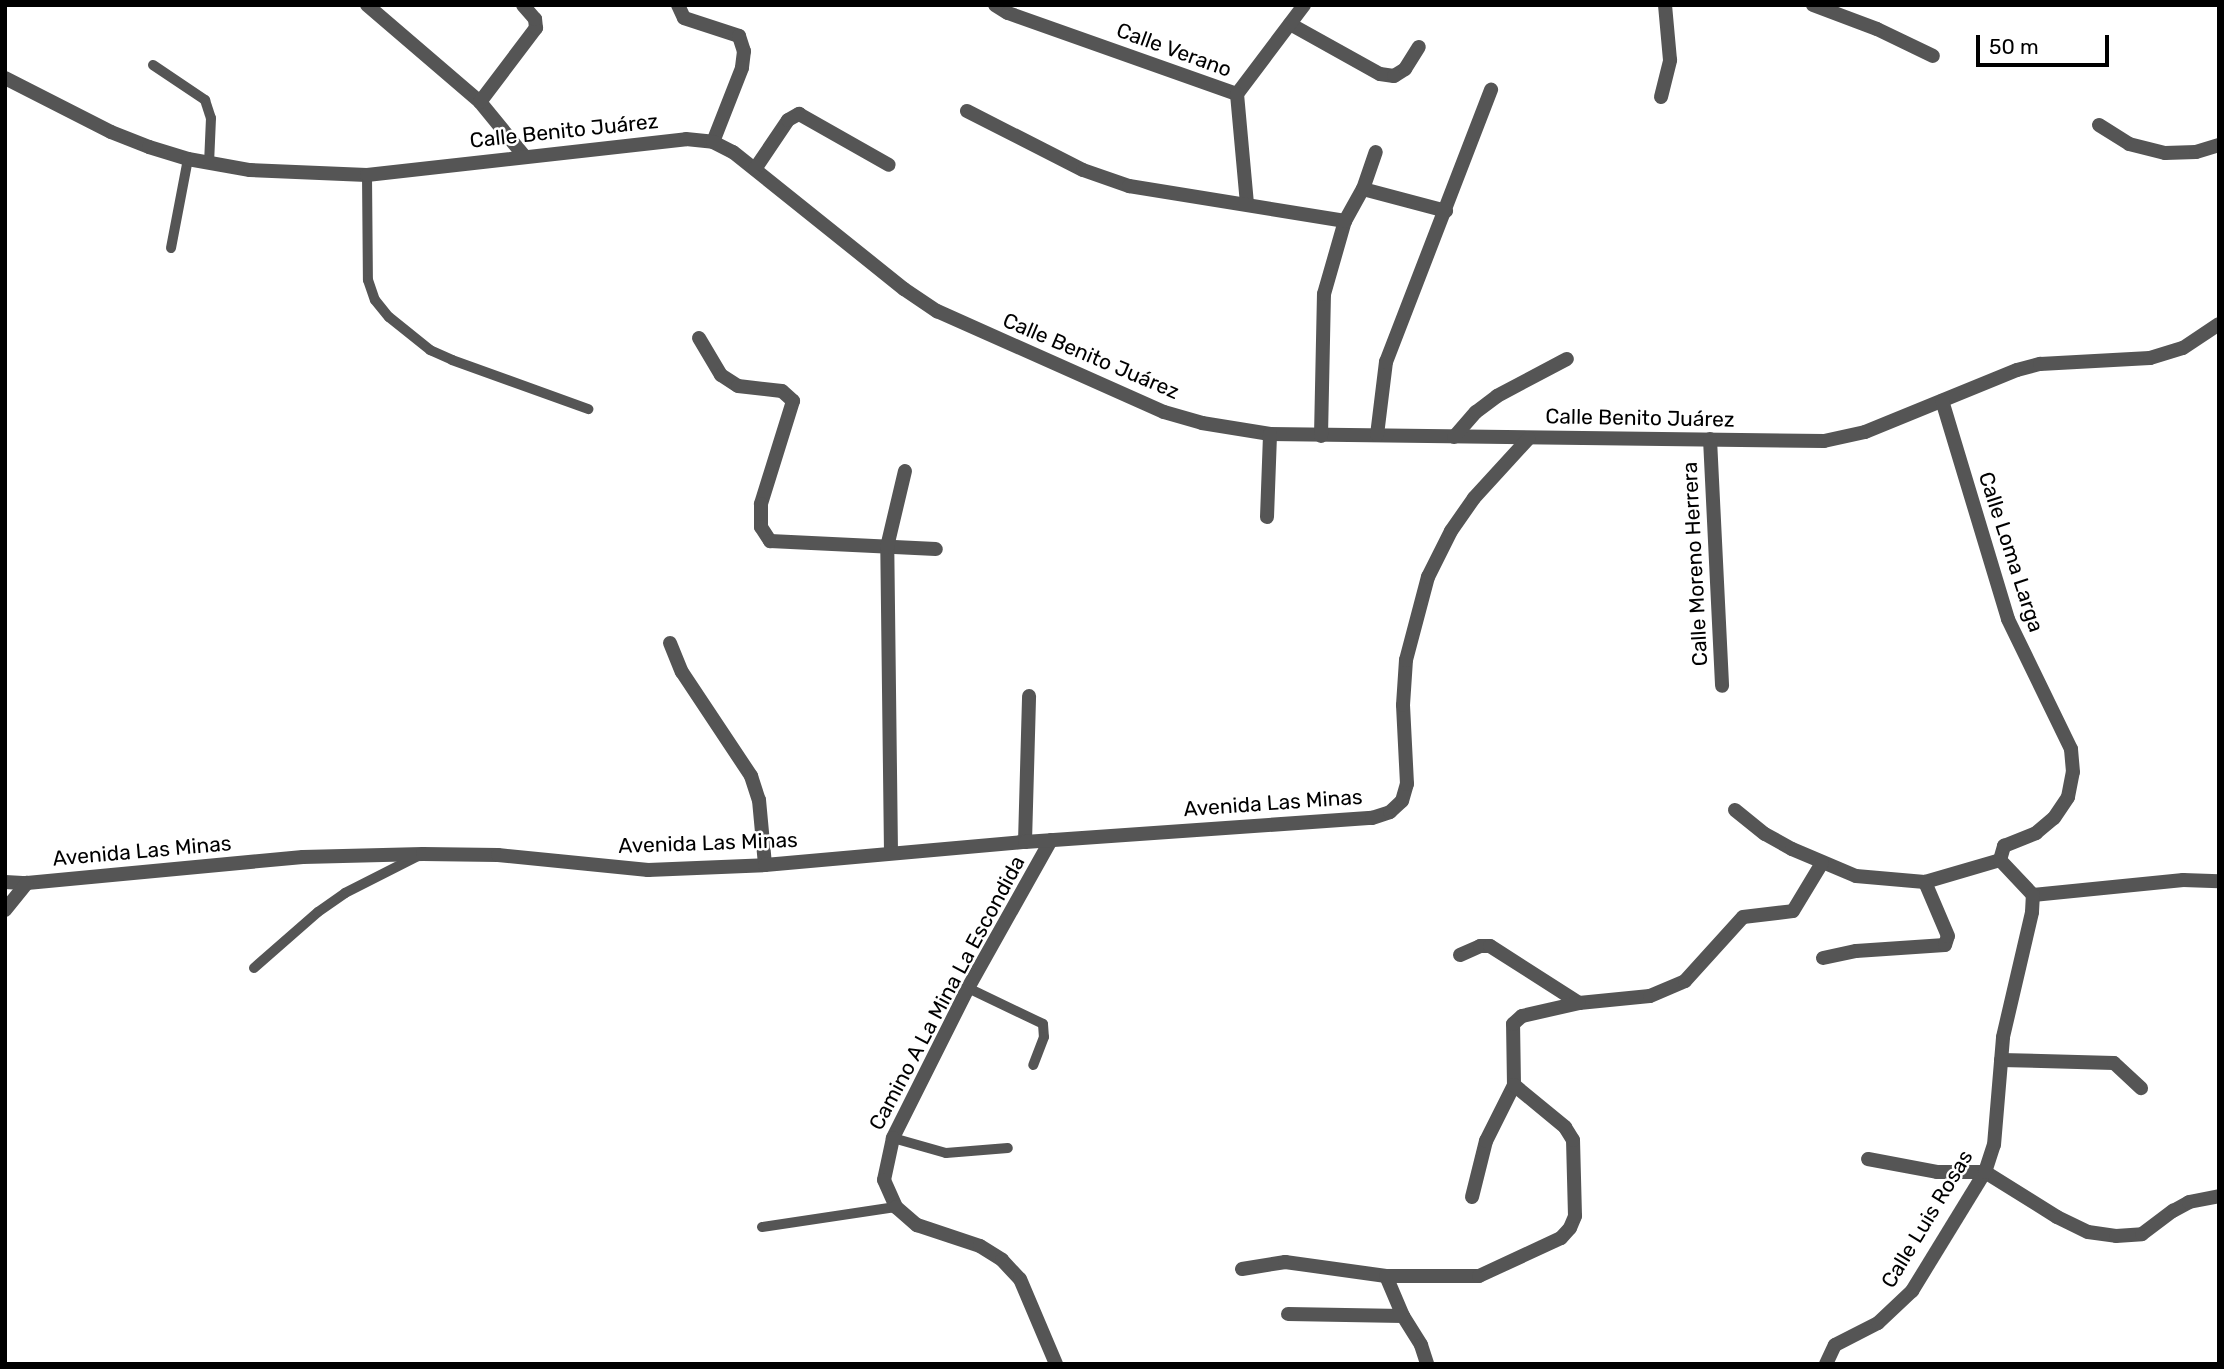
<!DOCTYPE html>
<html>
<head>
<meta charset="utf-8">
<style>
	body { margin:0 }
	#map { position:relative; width:2224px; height:1369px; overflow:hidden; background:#fff; font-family:Rubik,sans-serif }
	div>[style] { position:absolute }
	.lane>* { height:10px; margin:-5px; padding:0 5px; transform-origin:5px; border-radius:5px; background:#555 }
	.street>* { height:14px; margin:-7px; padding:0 7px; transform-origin:7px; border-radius:7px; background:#555 }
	span { translate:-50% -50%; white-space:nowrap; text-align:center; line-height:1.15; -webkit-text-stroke:5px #fff; paint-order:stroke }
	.street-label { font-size:21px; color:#000 }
	.frame { position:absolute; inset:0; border:7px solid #000; pointer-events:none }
	.scale { position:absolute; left:1976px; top:35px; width:133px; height:32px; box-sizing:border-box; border:4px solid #000; border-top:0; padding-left:9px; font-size:21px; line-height:24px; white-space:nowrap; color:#000; -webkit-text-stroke:5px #fff; paint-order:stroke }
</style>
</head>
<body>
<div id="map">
	<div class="lane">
		<div style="left:153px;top:65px;width:63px;rotate:33.9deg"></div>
		<div style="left:205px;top:100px;width:19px;rotate:72deg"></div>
		<div style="left:211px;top:118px;width:45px;rotate:92.5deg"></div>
		<div style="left:367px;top:175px;width:105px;rotate:89.5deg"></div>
		<div style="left:368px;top:280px;width:21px;rotate:71deg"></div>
		<div style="left:375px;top:300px;width:22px;rotate:51deg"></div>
		<div style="left:389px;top:317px;width:53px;rotate:38.8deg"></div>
		<div style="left:430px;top:350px;width:24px;rotate:24deg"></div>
		<div style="left:452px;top:360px;width:145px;rotate:19.8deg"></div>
		<div style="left:171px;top:248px;width:91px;rotate:-79.2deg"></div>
		<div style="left:254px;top:968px;width:85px;rotate:-41.2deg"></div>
		<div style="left:318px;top:912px;width:33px;rotate:-35deg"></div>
		<div style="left:345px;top:893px;width:84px;rotate:-26.9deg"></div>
		<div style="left:968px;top:988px;width:83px;rotate:25.6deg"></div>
		<div style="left:1043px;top:1024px;width:13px;rotate:86deg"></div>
		<div style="left:1044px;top:1037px;width:30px;rotate:111deg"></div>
		<div style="left:893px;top:1138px;width:55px;rotate:15.8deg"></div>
		<div style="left:946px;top:1153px;width:62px;rotate:-4.6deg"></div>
		<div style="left:762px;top:1227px;width:135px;rotate:-8.5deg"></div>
	</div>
	<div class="street">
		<div style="left:367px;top:5px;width:149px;rotate:40.6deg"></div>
		<div style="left:480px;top:102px;width:71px;rotate:50.7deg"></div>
		<div style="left:678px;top:5px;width:14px;rotate:65deg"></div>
		<div style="left:684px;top:18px;width:58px;rotate:18.1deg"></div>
		<div style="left:739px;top:36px;width:16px;rotate:72deg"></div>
		<div style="left:744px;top:51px;width:17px;rotate:97deg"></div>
		<div style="left:742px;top:68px;width:79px;rotate:111.4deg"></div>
		<div style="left:995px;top:5px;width:15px;rotate:32deg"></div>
		<div style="left:1008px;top:13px;width:243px;rotate:19.5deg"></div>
		<div style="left:1813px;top:5px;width:68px;rotate:20.6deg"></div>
		<div style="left:1877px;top:29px;width:62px;rotate:25.7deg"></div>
		<div style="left:1290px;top:24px;width:103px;rotate:29.1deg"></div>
		<div style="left:1380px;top:74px;width:14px;rotate:8deg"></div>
		<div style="left:1394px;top:76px;width:13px;rotate:-32deg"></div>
		<div style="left:1405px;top:69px;width:26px;rotate:-58deg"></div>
		<div style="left:5px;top:78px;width:119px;rotate:27deg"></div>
		<div style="left:111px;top:132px;width:41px;rotate:21.5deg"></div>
		<div style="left:149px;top:147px;width:41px;rotate:17.1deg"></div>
		<div style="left:188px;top:159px;width:63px;rotate:10.1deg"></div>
		<div style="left:250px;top:170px;width:117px;rotate:2.4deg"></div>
		<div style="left:367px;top:175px;width:321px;rotate:-6.4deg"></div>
		<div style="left:686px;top:139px;width:27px;rotate:6deg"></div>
		<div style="left:713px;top:142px;width:22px;rotate:27deg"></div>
		<div style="left:733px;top:152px;width:219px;rotate:38.7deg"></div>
		<div style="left:904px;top:289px;width:40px;rotate:34deg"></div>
		<div style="left:937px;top:311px;width:248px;rotate:24deg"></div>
		<div style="left:1164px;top:412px;width:40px;rotate:16deg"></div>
		<div style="left:1202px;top:423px;width:69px;rotate:9.2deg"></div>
		<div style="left:1270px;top:434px;width:554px;rotate:0.72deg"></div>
		<div style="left:1824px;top:441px;width:42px;rotate:-12.4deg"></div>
		<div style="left:1865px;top:432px;width:164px;rotate:-22.2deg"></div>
		<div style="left:2017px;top:370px;width:24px;rotate:-15deg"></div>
		<div style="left:2040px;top:364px;width:110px;rotate:-3.1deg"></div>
		<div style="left:2150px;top:358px;width:34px;rotate:-17deg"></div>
		<div style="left:2183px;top:348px;width:43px;rotate:-33.7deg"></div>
		<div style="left:1237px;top:94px;width:111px;rotate:-53deg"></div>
		<div style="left:1237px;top:94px;width:110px;rotate:84.8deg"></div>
		<div style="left:1661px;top:97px;width:38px;rotate:-76deg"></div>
		<div style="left:1670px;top:60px;width:55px;rotate:-95.2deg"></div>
		<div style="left:480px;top:102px;width:93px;rotate:-52.9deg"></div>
		<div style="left:536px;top:28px;width:9px;rotate:-96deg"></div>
		<div style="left:535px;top:19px;width:18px;rotate:-131deg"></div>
		<div style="left:967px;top:111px;width:130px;rotate:27deg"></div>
		<div style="left:1083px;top:170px;width:49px;rotate:19.2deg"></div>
		<div style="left:1129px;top:186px;width:219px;rotate:9.2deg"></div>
		<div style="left:2099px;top:125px;width:36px;rotate:32deg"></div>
		<div style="left:2129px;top:144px;width:37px;rotate:14deg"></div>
		<div style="left:2165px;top:153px;width:31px;rotate:-2deg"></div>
		<div style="left:2196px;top:152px;width:24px;rotate:-17deg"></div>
		<div style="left:755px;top:169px;width:59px;rotate:-56deg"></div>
		<div style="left:788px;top:120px;width:13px;rotate:-29deg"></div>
		<div style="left:799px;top:114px;width:103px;rotate:29.5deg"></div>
		<div style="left:1363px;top:189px;width:86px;rotate:14.8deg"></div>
		<div style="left:699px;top:338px;width:43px;rotate:59.3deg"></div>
		<div style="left:721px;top:375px;width:20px;rotate:33deg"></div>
		<div style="left:738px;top:386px;width:44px;rotate:6.5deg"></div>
		<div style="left:782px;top:391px;width:15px;rotate:42deg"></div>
		<div style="left:793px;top:401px;width:108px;rotate:107.3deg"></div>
		<div style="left:761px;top:504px;width:23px;rotate:90deg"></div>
		<div style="left:761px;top:527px;width:17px;rotate:57deg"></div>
		<div style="left:770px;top:541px;width:166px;rotate:2.8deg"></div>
		<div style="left:1377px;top:435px;width:74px;rotate:-83deg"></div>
		<div style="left:1386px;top:362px;width:292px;rotate:-68.9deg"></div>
		<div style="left:1321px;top:436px;width:142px;rotate:-88.8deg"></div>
		<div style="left:1324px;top:294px;width:76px;rotate:-74deg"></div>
		<div style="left:1345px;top:221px;width:37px;rotate:-61deg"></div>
		<div style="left:1363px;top:189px;width:39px;rotate:-71deg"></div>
		<div style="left:1454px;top:437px;width:33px;rotate:-49deg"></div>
		<div style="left:1476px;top:412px;width:26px;rotate:-37deg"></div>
		<div style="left:1497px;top:396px;width:79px;rotate:-27.9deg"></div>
		<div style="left:1710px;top:439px;width:247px;rotate:87.2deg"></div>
		<div style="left:1267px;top:517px;width:83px;rotate:-87.9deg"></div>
		<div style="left:670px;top:643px;width:31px;rotate:68deg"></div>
		<div style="left:682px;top:672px;width:125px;rotate:56.4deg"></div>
		<div style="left:751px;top:776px;width:25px;rotate:72deg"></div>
		<div style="left:759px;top:800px;width:65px;rotate:84.7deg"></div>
		<div style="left:1735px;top:810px;width:38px;rotate:39deg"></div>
		<div style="left:1765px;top:834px;width:31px;rotate:29deg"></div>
		<div style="left:1792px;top:849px;width:69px;rotate:22.9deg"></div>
		<div style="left:1856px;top:876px;width:69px;rotate:5deg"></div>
		<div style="left:1925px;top:882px;width:78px;rotate:-16.3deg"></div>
		<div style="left:2000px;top:860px;width:15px;rotate:-74deg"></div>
		<div style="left:2004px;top:846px;width:35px;rotate:-22deg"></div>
		<div style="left:2036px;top:833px;width:23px;rotate:-40deg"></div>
		<div style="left:2054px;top:818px;width:25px;rotate:-56deg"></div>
		<div style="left:2068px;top:797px;width:25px;rotate:-79deg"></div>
		<div style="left:2073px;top:772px;width:23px;rotate:-95deg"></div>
		<div style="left:2071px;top:749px;width:144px;rotate:-115.9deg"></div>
		<div style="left:2008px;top:619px;width:228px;rotate:-106.8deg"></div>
		<div style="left:1051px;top:840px;width:170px;rotate:119.3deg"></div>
		<div style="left:968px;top:988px;width:168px;rotate:116.6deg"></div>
		<div style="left:893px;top:1138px;width:43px;rotate:102.1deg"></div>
		<div style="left:884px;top:1180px;width:30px;rotate:66deg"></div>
		<div style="left:896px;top:1207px;width:28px;rotate:41deg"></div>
		<div style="left:917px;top:1225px;width:66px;rotate:18.4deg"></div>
		<div style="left:980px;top:1246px;width:26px;rotate:32deg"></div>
		<div style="left:1002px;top:1260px;width:26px;rotate:47deg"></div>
		<div style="left:1020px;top:1279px;width:92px;rotate:67deg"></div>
		<div style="left:1025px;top:842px;width:146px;rotate:-88.4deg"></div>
		<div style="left:891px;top:853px;width:306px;rotate:-90.7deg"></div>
		<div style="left:887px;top:547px;width:78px;rotate:-76.7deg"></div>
		<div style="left:2000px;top:860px;width:48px;rotate:46.7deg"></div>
		<div style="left:2033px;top:895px;width:151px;rotate:-5.7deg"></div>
		<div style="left:2183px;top:880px;width:36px;rotate:2deg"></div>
		<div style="left:5px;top:882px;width:22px;rotate:3deg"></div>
		<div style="left:27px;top:883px;width:277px;rotate:-5.4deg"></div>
		<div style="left:303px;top:857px;width:120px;rotate:-1.4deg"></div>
		<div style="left:423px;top:854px;width:75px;rotate:0.8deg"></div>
		<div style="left:498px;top:855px;width:151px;rotate:5.7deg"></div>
		<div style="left:648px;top:870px;width:117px;rotate:-2.4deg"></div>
		<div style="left:765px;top:865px;width:261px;rotate:-5.1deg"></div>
		<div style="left:1025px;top:842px;width:348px;rotate:-4deg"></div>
		<div style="left:1372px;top:818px;width:19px;rotate:-18deg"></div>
		<div style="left:1390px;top:812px;width:16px;rotate:-43deg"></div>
		<div style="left:1402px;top:801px;width:18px;rotate:-74deg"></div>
		<div style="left:1407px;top:784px;width:79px;rotate:-92.9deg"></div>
		<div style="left:1403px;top:705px;width:45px;rotate:-86.2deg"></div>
		<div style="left:1406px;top:660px;width:86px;rotate:-75.2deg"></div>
		<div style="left:1428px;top:577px;width:51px;rotate:-63.4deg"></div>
		<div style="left:1451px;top:531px;width:40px;rotate:-55.1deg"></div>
		<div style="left:1474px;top:498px;width:81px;rotate:-47.5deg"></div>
		<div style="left:5px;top:910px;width:35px;rotate:-51deg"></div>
		<div style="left:1460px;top:955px;width:22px;rotate:-24deg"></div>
		<div style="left:1480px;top:946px;width:10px"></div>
		<div style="left:1490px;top:946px;width:106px;rotate:32.6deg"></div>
		<div style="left:1579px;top:1003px;width:71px;rotate:-5.6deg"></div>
		<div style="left:1650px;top:996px;width:38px;rotate:-23deg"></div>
		<div style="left:1685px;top:981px;width:86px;rotate:-47.8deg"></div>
		<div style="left:1743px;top:917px;width:50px;rotate:-6.8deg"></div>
		<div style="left:1793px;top:911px;width:56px;rotate:-58.9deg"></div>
		<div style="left:1823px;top:958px;width:34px;rotate:-12deg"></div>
		<div style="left:1856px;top:951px;width:89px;rotate:-3.9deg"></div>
		<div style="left:1945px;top:945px;width:9px;rotate:-72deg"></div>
		<div style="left:1948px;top:936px;width:59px;rotate:-113.1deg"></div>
		<div style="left:2001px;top:1060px;width:113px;rotate:1.5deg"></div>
		<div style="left:2114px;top:1063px;width:37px;rotate:43deg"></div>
		<div style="left:1868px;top:1159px;width:70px;rotate:10.7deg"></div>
		<div style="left:1937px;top:1172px;width:48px"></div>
		<div style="left:1985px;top:1172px;width:85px;rotate:32deg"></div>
		<div style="left:2057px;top:1217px;width:34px;rotate:26deg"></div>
		<div style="left:2088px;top:1232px;width:28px;rotate:8deg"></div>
		<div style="left:2116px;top:1236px;width:26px;rotate:-4deg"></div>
		<div style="left:2142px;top:1234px;width:39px;rotate:-37deg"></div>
		<div style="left:2173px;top:1211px;width:18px;rotate:-29deg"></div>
		<div style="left:2189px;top:1202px;width:31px;rotate:-11deg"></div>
		<div style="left:1472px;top:1197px;width:58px;rotate:-76deg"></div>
		<div style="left:1486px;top:1141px;width:63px;rotate:-63.4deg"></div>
		<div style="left:1514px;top:1085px;width:61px;rotate:-90.9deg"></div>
		<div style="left:1513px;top:1024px;width:12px;rotate:-42deg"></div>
		<div style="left:1522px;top:1016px;width:58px;rotate:-12.8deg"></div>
		<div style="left:1242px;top:1269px;width:44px;rotate:-9.2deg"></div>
		<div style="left:1285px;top:1262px;width:102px;rotate:7.9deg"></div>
		<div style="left:1386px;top:1276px;width:43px;rotate:67deg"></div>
		<div style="left:1403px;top:1316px;width:34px;rotate:58deg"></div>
		<div style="left:1421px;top:1345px;width:20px;rotate:72deg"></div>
		<div style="left:1386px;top:1276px;width:93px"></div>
		<div style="left:1479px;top:1276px;width:90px;rotate:-24.9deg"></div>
		<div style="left:1561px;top:1238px;width:13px;rotate:-48deg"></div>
		<div style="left:1570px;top:1228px;width:13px;rotate:-67deg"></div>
		<div style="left:1575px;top:1216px;width:76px;rotate:-91.5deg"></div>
		<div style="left:1573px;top:1140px;width:15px;rotate:-122deg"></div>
		<div style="left:1565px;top:1127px;width:66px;rotate:-140.5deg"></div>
		<div style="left:1288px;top:1314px;width:115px;rotate:1deg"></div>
		<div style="left:1826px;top:1364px;width:21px;rotate:-65deg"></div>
		<div style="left:1835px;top:1345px;width:48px;rotate:-27.1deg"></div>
		<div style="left:1878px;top:1323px;width:47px;rotate:-43.3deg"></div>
		<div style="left:1912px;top:1291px;width:140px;rotate:-58.5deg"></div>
		<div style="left:1985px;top:1172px;width:28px;rotate:-72deg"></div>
		<div style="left:1994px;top:1145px;width:108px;rotate:-85.2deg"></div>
		<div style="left:2003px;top:1037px;width:128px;rotate:-76.9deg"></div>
		<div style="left:2032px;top:912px;width:17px;rotate:-87deg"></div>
	</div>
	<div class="street-label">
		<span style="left:1174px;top:50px;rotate:20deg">Calle Verano</span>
		<span style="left:564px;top:131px;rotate:-6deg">Calle Benito Juárez</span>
		<span style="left:1091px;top:356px;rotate:23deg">Calle Benito Juárez</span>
		<span style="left:1640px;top:418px;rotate:1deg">Calle Benito Juárez</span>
		<span style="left:2011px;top:552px;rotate:72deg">Calle Loma Larga</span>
		<span style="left:1695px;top:564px;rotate:-93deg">Calle Moreno Herrera</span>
		<span style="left:1273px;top:803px;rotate:-4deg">Avenida Las Minas</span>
		<span style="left:708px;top:843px;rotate:-2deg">Avenida Las Minas</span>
		<span style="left:142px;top:851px;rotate:-5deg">Avenida Las Minas</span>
		<span style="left:947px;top:993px;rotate:-62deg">Camino A La Mina La Escondida</span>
		<span style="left:1927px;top:1219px;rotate:-59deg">Calle Luis Rosas</span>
	</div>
	<div class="frame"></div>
	<div class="scale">50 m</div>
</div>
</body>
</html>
